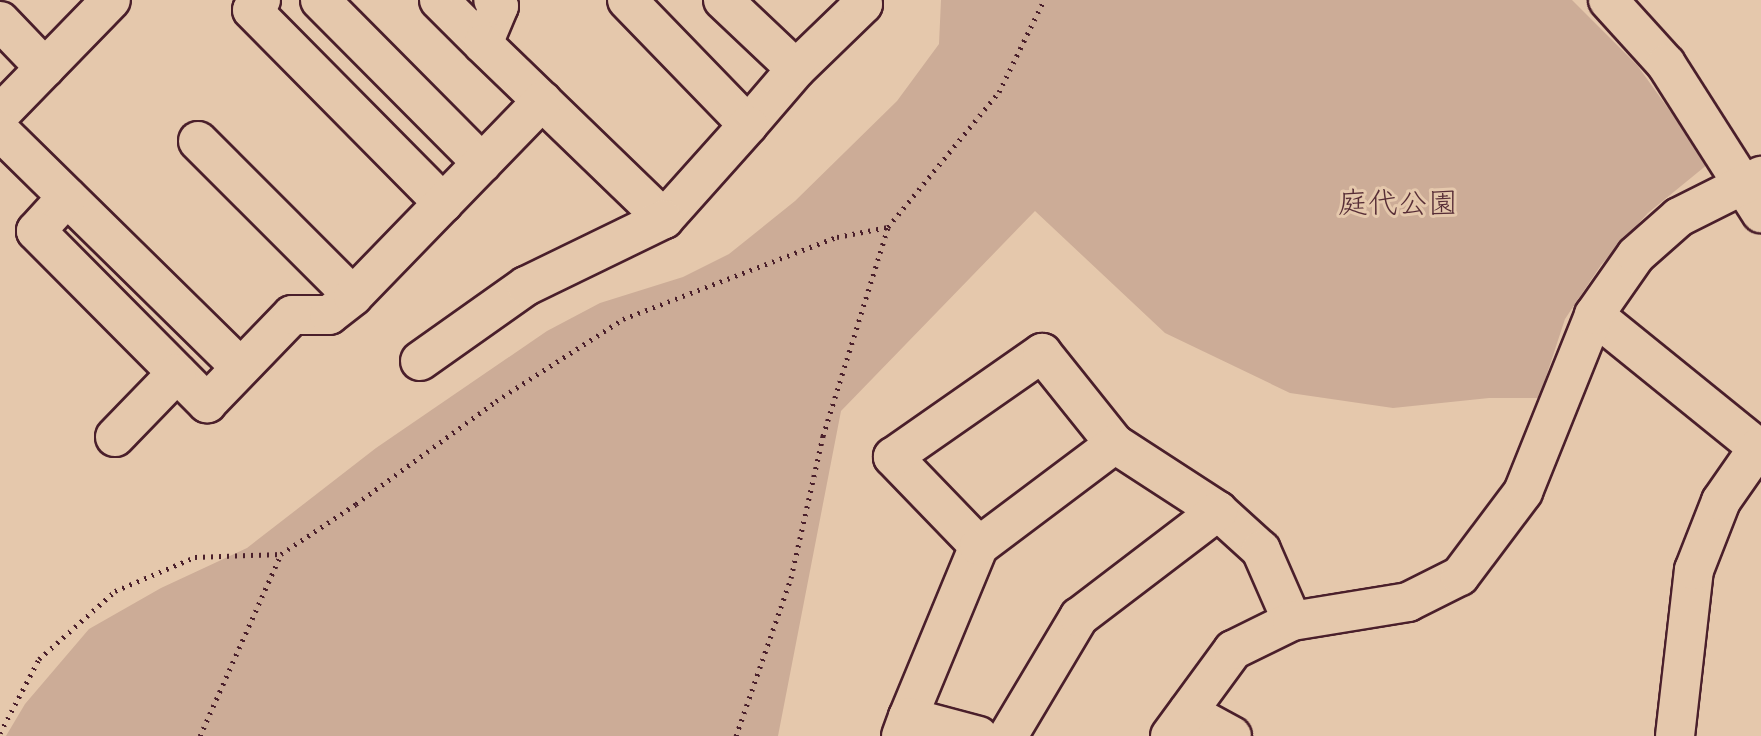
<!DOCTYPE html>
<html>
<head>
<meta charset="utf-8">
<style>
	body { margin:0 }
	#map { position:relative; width:1761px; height:736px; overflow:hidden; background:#e5c8ac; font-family:Itim,"Klee One",sans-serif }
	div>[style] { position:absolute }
	.green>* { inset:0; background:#ccac97 }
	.path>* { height:5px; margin-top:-2.5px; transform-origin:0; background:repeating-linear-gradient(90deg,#4a1f2b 0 2px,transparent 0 8px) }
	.roads { filter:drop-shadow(2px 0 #4a1f2b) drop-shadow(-2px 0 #4a1f2b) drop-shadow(0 2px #4a1f2b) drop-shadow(0 -2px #4a1f2b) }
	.minor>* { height:38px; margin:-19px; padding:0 19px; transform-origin:19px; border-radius:19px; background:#e5c8ac }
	span { translate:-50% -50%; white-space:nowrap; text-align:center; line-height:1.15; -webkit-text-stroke:6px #e5c8ac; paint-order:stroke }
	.park-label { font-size:30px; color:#572d36 }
</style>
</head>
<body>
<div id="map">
	<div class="green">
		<div style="clip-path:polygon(941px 0,1572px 0,1637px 65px,1708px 164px,1648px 213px,1601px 265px,1565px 319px,1539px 398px,1489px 398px,1393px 408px,1290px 393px,1165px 333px,1035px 211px,841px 411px,778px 736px,6px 736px,25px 704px,89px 629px,161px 588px,247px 548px,376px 448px,547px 331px,600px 303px,683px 277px,729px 254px,795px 201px,897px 101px,939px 44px)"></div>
	</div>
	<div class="path">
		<div style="left:0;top:733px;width:84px;rotate:-62.2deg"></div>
		<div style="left:39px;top:659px;width:102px;rotate:-41.8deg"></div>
		<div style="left:115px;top:591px;width:87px;rotate:-23deg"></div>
		<div style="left:195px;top:557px;width:86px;rotate:-2deg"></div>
		<div style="left:200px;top:736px;width:199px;rotate:-66deg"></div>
		<div style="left:281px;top:554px;width:90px;rotate:-33.7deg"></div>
		<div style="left:356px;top:504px;width:174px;rotate:-36.3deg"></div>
		<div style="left:496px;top:401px;width:151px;rotate:-32.8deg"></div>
		<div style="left:623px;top:319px;width:229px;rotate:-21deg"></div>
		<div style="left:837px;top:237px;width:52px;rotate:-11.1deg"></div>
		<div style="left:736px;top:736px;width:167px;rotate:-70.8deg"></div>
		<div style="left:791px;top:578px;width:146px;rotate:-77.3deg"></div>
		<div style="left:823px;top:436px;width:219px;rotate:-72.7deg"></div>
		<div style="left:888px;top:227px;width:175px;rotate:-50.6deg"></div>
		<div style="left:999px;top:92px;width:102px;rotate:-63.9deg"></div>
	</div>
	<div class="roads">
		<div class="minor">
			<div style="left:261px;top:0;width:13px;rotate:132deg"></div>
			<div style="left:252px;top:10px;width:272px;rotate:45.3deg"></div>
			<div style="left:320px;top:0;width:230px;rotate:45.2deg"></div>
			<div style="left:439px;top:0;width:62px;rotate:45deg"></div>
			<div style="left:483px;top:44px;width:41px;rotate:-67.2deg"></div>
			<div style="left:499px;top:6px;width:8px;rotate:-135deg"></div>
			<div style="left:627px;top:0;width:174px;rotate:45.9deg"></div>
			<div style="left:748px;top:125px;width:74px;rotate:-49.4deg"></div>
			<div style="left:796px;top:69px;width:93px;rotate:-44.1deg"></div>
			<div style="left:863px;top:4px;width:6px;rotate:-135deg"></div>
			<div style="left:723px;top:0;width:100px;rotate:43.4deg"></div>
			<div style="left:1608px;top:0;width:86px;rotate:47.8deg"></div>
			<div style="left:1666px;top:64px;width:177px;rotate:57.5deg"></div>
			<div style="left:0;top:21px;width:65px;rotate:46.2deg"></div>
			<div style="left:483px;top:44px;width:252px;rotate:44deg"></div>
			<div style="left:664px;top:219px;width:126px;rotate:-48.2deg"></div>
			<div style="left:0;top:114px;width:159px;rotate:-45.8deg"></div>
			<div style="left:0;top:131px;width:337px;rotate:44.5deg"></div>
			<div style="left:198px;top:141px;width:219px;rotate:45deg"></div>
			<div style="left:67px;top:197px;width:46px;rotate:132.4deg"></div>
			<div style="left:36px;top:231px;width:243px;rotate:45.2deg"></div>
			<div style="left:207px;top:403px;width:122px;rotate:-46deg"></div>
			<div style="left:292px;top:315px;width:37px"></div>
			<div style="left:329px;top:315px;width:31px;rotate:-38deg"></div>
			<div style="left:353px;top:296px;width:272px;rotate:-45.9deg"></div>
			<div style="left:1594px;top:315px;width:215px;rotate:39deg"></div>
			<div style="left:420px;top:361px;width:130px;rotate:-35.3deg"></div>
			<div style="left:526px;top:286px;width:153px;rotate:-25.9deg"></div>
			<div style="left:115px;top:437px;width:89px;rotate:-45.9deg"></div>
			<div style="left:979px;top:546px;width:124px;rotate:-134deg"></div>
			<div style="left:893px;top:457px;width:182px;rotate:-34.9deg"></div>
			<div style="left:1042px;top:353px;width:117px;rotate:51.3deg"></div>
			<div style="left:1115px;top:444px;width:123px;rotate:33deg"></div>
			<div style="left:1218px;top:511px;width:58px;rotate:42.2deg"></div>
			<div style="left:1261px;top:550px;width:77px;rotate:66.4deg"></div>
			<div style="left:1188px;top:712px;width:50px;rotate:28.6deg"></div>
			<div style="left:908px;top:717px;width:185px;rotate:-67.5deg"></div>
			<div style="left:979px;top:546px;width:170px;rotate:-36.9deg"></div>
			<div style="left:901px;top:736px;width:20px;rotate:-70deg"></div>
			<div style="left:908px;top:717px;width:73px;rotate:15deg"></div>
			<div style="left:1008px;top:736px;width:139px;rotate:-59.2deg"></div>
			<div style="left:1079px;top:617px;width:175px;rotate:-37.3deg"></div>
			<div style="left:1170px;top:736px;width:107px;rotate:-53.8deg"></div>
			<div style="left:1233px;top:650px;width:66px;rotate:-26.2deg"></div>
			<div style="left:1292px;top:621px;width:118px;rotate:-9.3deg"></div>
			<div style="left:1408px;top:602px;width:58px;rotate:-26.6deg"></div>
			<div style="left:1460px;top:576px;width:105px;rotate:-53.1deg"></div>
			<div style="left:1523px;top:492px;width:191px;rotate:-68.1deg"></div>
			<div style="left:1594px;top:315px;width:73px;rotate:-55deg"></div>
			<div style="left:1636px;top:255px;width:57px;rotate:-41.5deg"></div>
			<div style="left:1679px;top:217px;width:92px;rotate:-26.6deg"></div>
			<div style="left:1675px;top:736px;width:167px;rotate:-83.5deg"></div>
			<div style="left:1694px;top:570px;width:74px;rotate:-68.6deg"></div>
			<div style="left:1721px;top:501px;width:65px;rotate:-55.1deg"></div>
		</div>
	</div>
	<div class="park-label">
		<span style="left:1398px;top:203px">庭代公園</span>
	</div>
</div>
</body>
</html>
